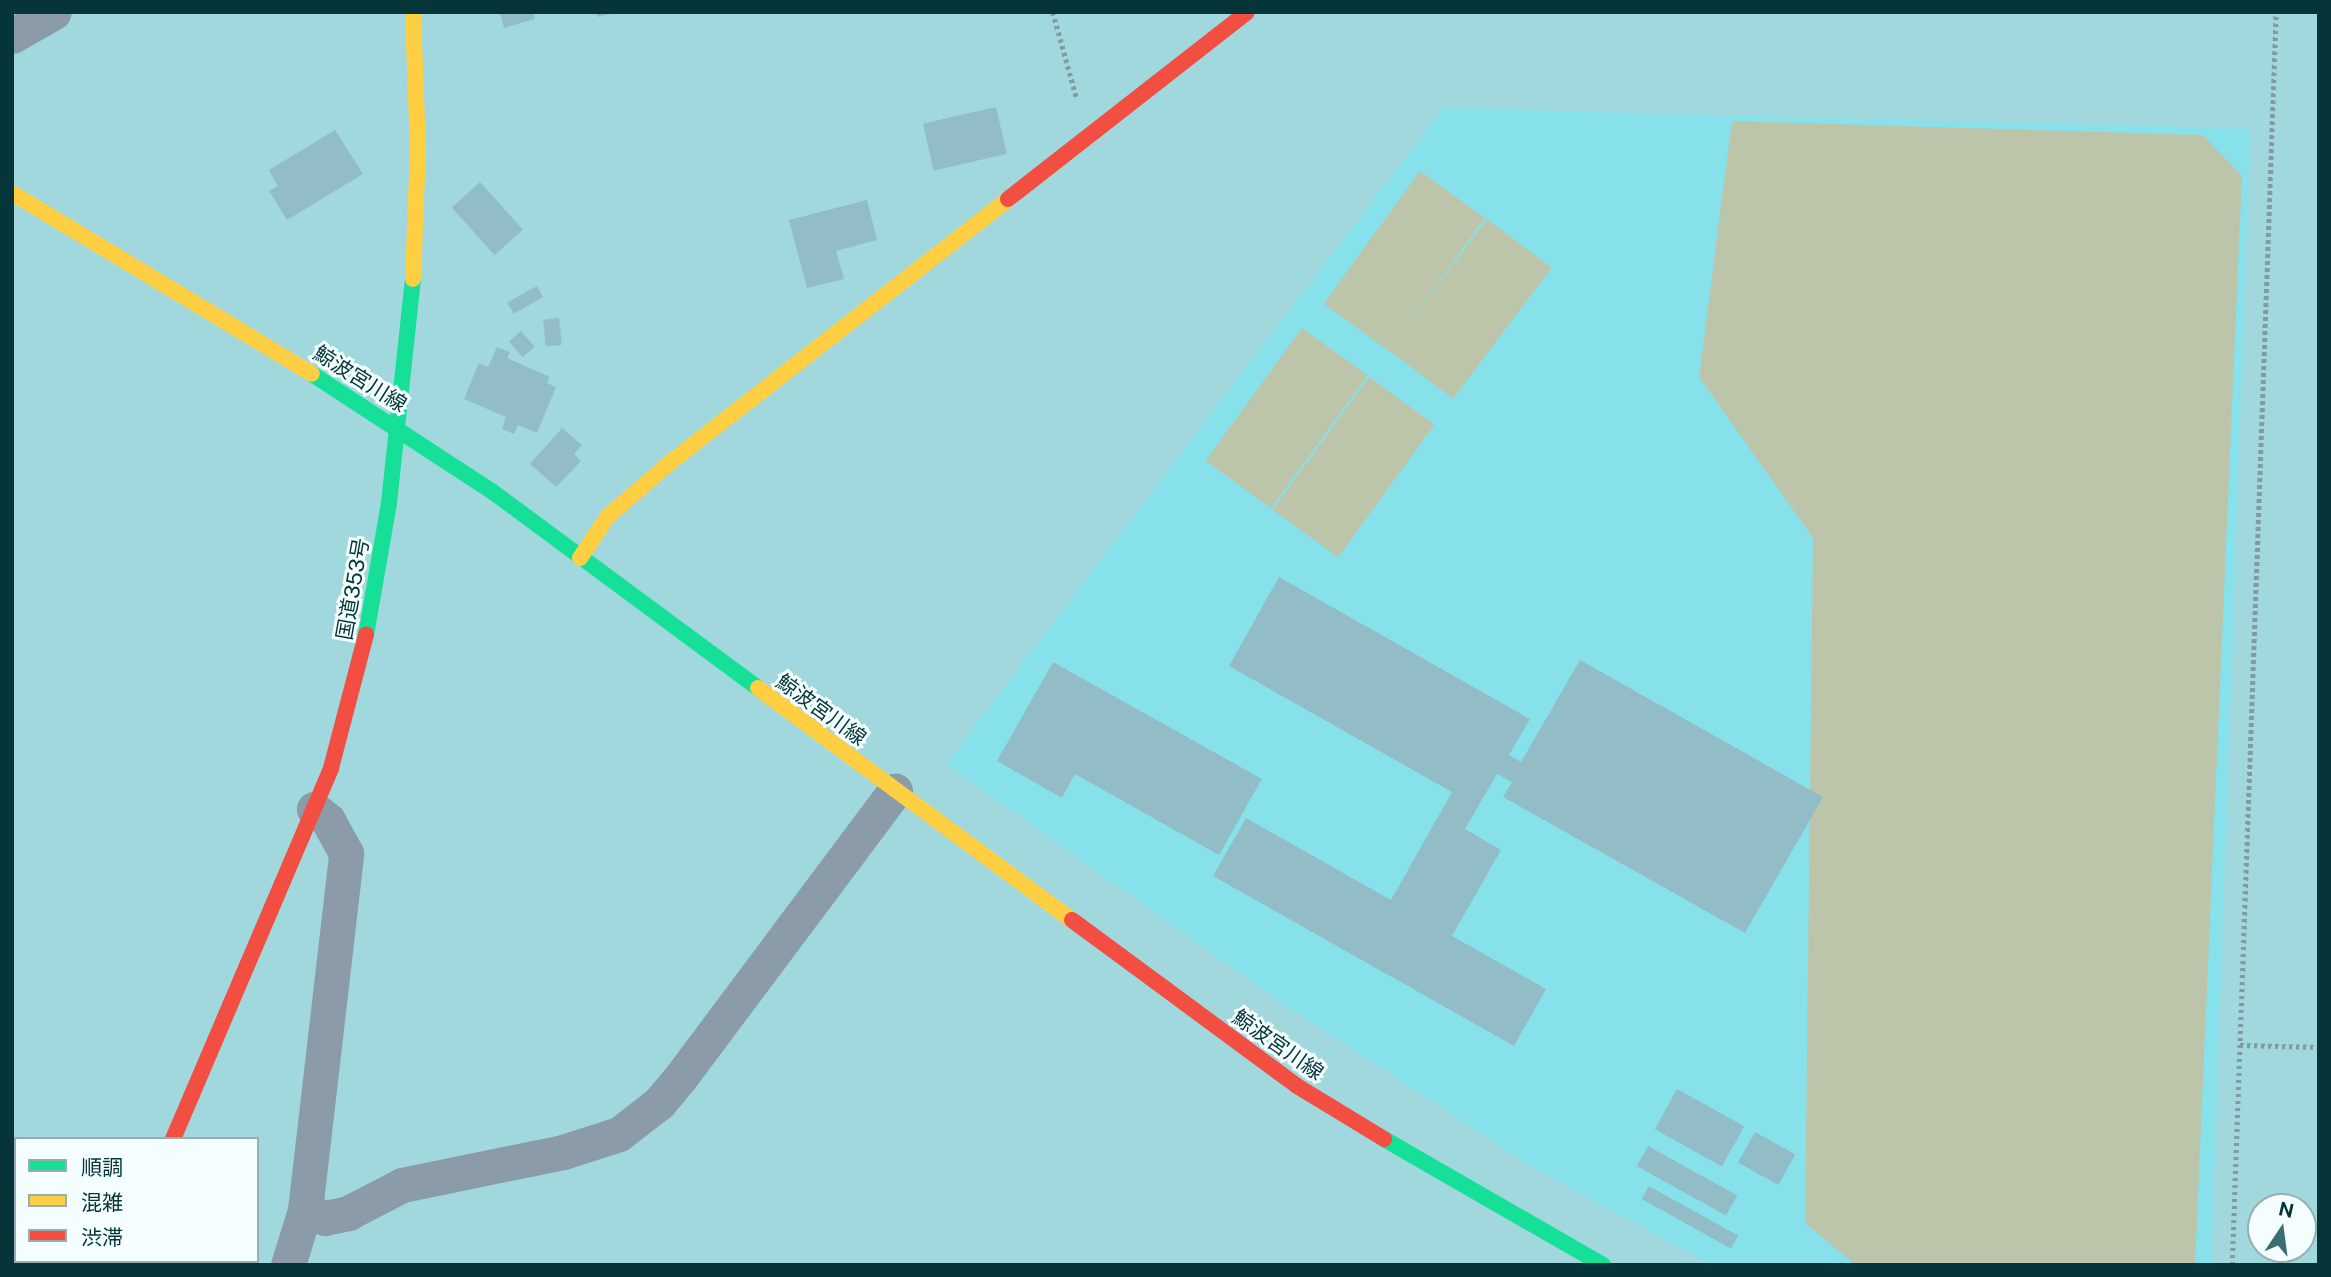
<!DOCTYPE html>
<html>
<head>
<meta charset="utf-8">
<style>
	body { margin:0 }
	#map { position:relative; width:2331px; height:1277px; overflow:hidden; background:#a0d8de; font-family:"Public Sans","Noto Sans JP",sans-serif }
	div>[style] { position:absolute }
	.built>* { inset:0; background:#87e1ea }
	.green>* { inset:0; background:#bcc5aa; transform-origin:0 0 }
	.building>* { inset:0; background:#93bdc6; transform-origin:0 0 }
	.path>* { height:4.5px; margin-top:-2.25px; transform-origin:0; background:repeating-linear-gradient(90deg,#849aa3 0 3.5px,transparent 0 7px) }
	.street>* { height:35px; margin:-17.5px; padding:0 17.5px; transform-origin:17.5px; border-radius:17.5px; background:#8c9ba8 }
	.fast>* { height:16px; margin:-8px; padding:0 8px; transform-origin:8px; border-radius:8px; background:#16e098 }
	.slow>* { height:16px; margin:-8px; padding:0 8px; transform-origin:8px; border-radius:8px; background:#ffcf43 }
	.jam>* { height:16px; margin:-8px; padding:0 8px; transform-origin:8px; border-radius:8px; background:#f24e42 }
	span { translate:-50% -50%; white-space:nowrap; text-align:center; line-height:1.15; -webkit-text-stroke:6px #f5feff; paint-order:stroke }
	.street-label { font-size:21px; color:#053539 }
	.frame { position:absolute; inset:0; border:14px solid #053539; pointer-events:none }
	.legend { position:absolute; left:14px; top:1137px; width:245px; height:126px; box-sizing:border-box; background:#f5feff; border:2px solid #95aeb0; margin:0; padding:9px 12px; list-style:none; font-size:21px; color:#053539 }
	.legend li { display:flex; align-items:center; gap:14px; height:35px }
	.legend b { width:35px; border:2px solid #95aeb0 }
	.north { position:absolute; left:2247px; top:1193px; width:70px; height:70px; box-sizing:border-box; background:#f5feff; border:2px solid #95aeb0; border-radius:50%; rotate:13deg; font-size:19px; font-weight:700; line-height:28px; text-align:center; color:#053539 }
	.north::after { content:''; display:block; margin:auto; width:24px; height:32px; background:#3b6e73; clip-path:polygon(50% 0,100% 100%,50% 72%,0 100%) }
</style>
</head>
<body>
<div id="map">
	<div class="built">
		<div style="clip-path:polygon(1443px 108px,2250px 129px,2211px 1265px,1712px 1265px,1534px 1168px,1289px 1008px,946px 764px)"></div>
	</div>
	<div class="green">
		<div style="clip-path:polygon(1732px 121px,2203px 135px,2242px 176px,2195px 1265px,1856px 1265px,1805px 1223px,1813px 538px,1699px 377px)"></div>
		<div style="left:1420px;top:171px;width:80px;height:164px;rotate:36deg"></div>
		<div style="left:1487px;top:219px;width:81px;height:164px;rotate:37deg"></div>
		<div style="left:1302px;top:328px;width:81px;height:164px;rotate:36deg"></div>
		<div style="left:1369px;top:377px;width:81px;height:164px;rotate:36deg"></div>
	</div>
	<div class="building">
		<div style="clip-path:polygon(500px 12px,533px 12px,535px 19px,504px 28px)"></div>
		<div style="clip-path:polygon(596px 12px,613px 12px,613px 13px,598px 17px)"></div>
		<div style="left:996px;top:107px;width:48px;height:75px;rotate:77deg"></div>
		<div style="clip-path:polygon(335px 130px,363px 174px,287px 220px,269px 191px,278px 186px,269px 170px)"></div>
		<div style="left:480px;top:182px;width:64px;height:38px;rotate:48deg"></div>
		<div style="clip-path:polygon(867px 200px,877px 240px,836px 251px,844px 279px,807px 288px,789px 220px)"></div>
		<div style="left:537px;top:286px;width:13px;height:34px;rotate:61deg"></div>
		<div style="left:559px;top:318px;width:27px;height:16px;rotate:84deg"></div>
		<div style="left:521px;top:331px;width:21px;height:16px;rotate:49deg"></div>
		<div style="clip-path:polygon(497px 347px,510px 352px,507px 358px,550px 377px,547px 383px,556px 387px,537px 433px,518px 425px,514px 434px,502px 429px,506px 417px,464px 399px,479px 363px,488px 367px)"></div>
		<div style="clip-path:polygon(562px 428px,582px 445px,574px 454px,581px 461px,556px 487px,530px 464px)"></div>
		<div style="clip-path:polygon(1279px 577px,1530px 719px,1509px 755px,1521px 762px,1580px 660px,1823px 797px,1745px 933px,1503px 797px,1512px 782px,1497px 774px,1465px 829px,1501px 850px,1452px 936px,1546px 989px,1514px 1046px,1213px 876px,1246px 818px,1391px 900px,1452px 792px,1229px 666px)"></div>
		<div style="clip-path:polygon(1053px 662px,1262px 779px,1219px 855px,1075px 774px,1062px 798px,997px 761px)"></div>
		<div style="left:1677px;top:1089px;width:77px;height:46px;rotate:29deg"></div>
		<div style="left:1755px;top:1132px;width:46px;height:35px;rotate:29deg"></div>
		<div style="left:1648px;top:1146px;width:102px;height:23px;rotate:29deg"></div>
		<div style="left:1649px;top:1186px;width:102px;height:15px;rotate:29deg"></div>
	</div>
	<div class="path">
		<div style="left:1053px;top:12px;width:90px;rotate:74.6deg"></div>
		<div style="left:2240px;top:1045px;width:79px;rotate:1.5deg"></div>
		<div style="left:2232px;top:1265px;width:1254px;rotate:-87.99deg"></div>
	</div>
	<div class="street">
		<div style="left:12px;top:36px;width:48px;rotate:-29.7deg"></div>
		<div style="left:305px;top:1210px;width:22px;rotate:22deg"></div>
		<div style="left:325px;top:1218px;width:24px;rotate:-12deg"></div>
		<div style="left:348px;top:1213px;width:61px;rotate:-27.4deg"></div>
		<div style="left:402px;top:1185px;width:164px;rotate:-11.6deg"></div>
		<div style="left:563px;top:1152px;width:59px;rotate:-17.8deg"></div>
		<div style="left:619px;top:1134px;width:51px;rotate:-37.8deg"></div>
		<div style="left:659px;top:1103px;width:33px;rotate:-50deg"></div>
		<div style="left:680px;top:1078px;width:359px;rotate:-53.2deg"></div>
		<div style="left:149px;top:1261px;width:5px;rotate:53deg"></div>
		<div style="left:288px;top:1265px;width:58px;rotate:-72.8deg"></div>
		<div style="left:305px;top:1210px;width:359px;rotate:-83.4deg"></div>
		<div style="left:346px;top:853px;width:38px;rotate:-119deg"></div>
		<div style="left:328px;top:820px;width:18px;rotate:-142deg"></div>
	</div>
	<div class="fast">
		<div style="left:312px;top:374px;width:216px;rotate:33.1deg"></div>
		<div style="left:493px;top:492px;width:330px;rotate:36.5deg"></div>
		<div style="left:366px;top:635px;width:134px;rotate:-80.1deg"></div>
		<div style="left:389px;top:503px;width:225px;rotate:-83.9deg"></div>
		<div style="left:1384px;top:1139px;width:253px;rotate:29.9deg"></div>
	</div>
	<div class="slow">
		<div style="left:12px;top:193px;width:350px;rotate:31.1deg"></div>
		<div style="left:413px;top:279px;width:129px;rotate:-87.8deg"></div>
		<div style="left:418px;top:150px;width:138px;rotate:-92.1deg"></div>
		<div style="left:580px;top:558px;width:50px;rotate:-56.3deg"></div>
		<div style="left:608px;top:516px;width:84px;rotate:-40.7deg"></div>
		<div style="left:672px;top:461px;width:426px;rotate:-37.9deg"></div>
		<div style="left:758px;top:688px;width:390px;rotate:36.5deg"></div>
		<div style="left:120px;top:1265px;width:4px;rotate:-76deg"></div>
	</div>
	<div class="jam">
		<div style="left:1008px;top:199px;width:303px;rotate:-38deg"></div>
		<div style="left:1072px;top:920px;width:280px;rotate:36.4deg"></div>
		<div style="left:1297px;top:1086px;width:102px;rotate:31.3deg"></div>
		<div style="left:173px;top:1139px;width:403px;rotate:-66.9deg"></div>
		<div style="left:331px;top:768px;width:138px;rotate:-75.3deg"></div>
	</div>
	<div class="street-label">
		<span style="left:360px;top:379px;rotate:32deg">鯨波宮川線</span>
		<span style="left:353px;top:589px;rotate:-80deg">国道353号</span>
		<span style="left:821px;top:710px;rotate:36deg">鯨波宮川線</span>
		<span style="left:1278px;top:1045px;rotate:35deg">鯨波宮川線</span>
	</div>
	<div class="frame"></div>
	<ul class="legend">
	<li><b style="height:9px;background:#16e098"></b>順調</li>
	<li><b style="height:9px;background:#ffcf43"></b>混雑</li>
	<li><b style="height:9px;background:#f24e42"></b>渋滞</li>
	</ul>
	<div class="north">N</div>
</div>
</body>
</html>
